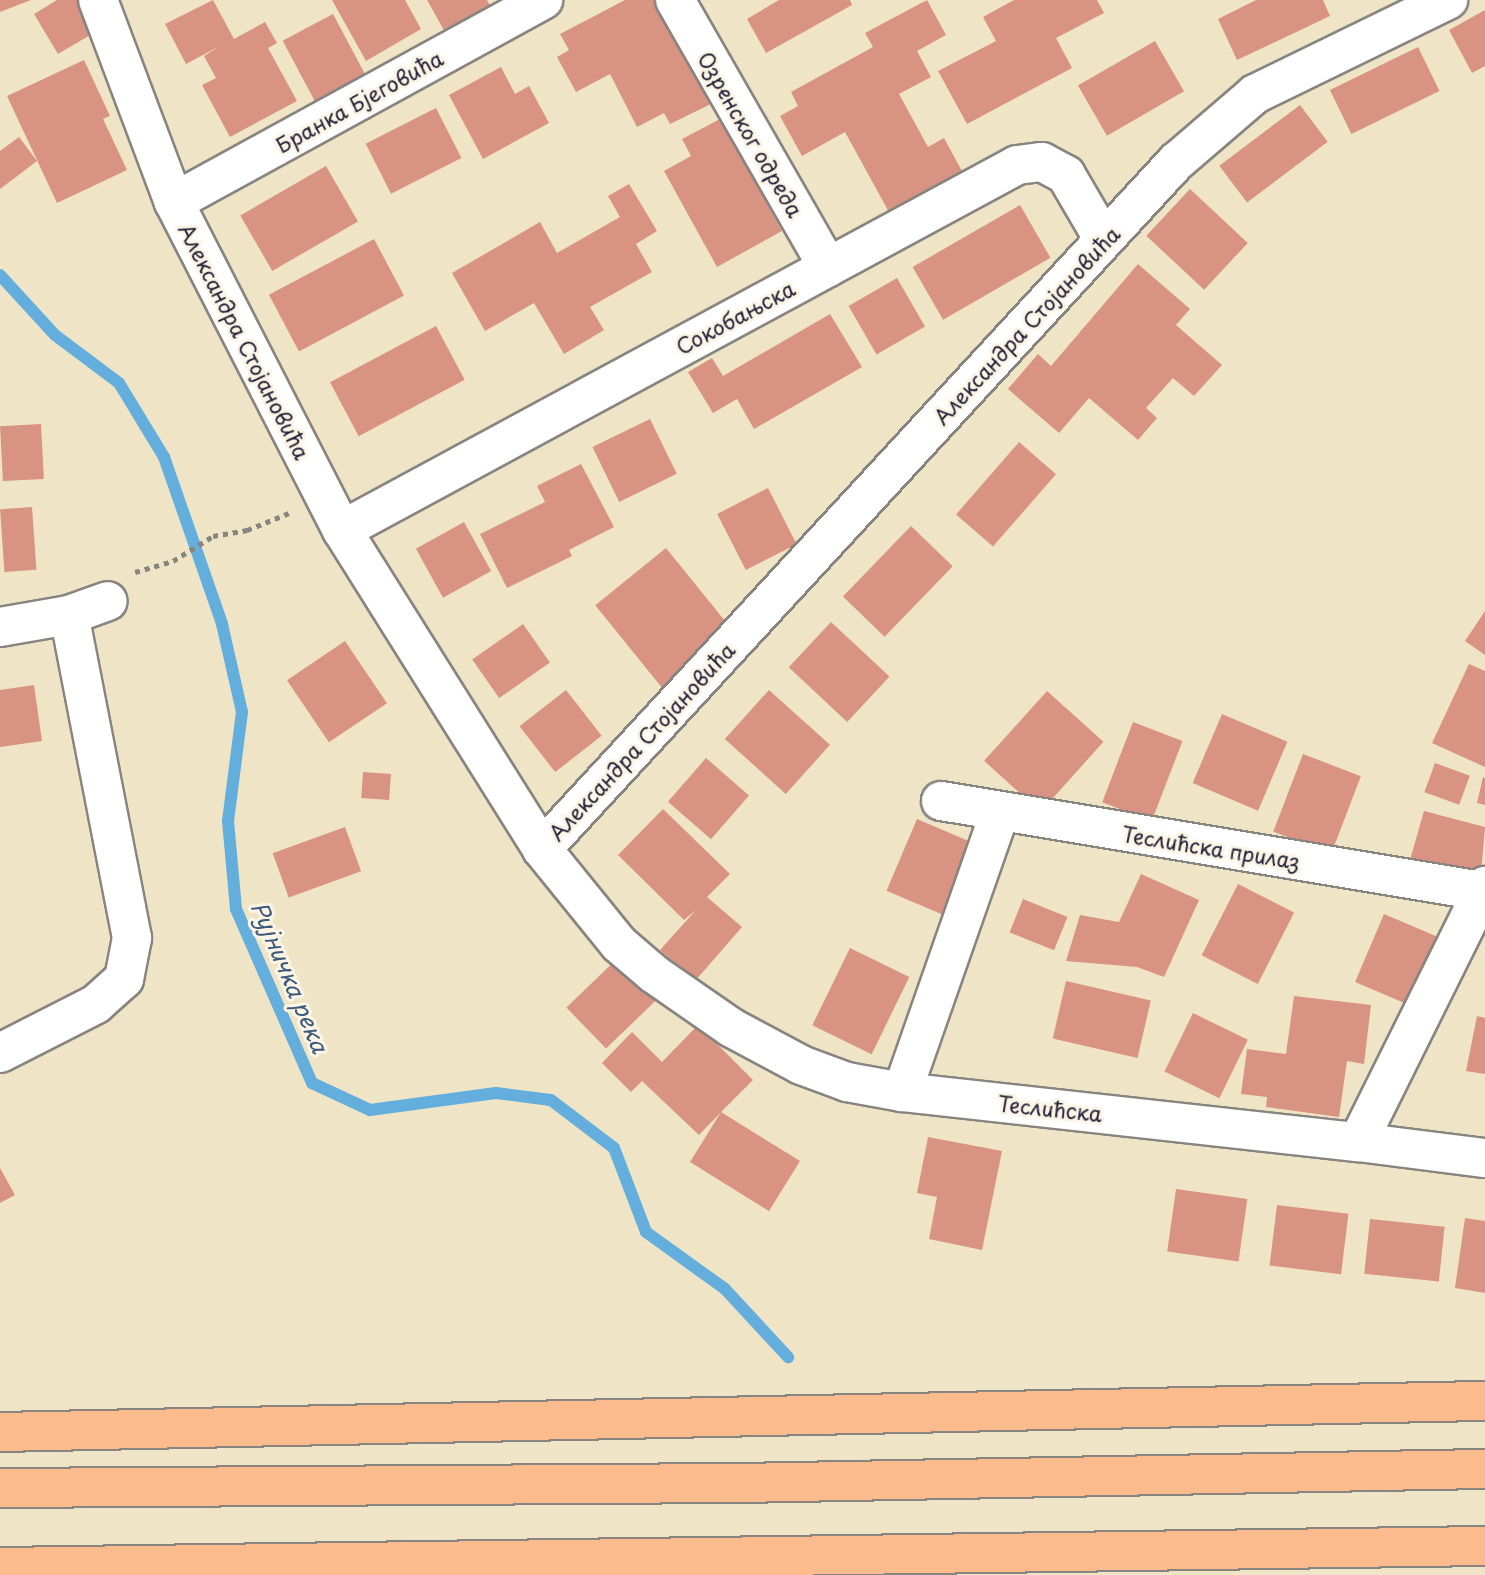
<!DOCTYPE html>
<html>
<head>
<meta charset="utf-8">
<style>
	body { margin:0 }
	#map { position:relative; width:1485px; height:1575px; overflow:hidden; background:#efe5c6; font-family:"Playpen Sans",sans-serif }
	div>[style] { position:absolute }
	.stream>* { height:12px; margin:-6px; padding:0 6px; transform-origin:6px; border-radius:6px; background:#63aedc }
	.building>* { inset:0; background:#d89383; transform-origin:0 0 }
	.path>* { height:4.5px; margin-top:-2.25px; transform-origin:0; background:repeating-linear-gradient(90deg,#888480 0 5px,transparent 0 10px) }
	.roads { filter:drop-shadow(2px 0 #888480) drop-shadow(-2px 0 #888480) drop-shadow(0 2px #888480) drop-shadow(0 -2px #888480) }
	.minor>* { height:38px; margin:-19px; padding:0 19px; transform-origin:19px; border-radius:19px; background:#fff }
	.major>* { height:38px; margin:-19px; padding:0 19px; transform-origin:19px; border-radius:19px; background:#fbbb8c }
	.highway>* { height:38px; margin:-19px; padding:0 19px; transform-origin:19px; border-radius:19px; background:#fbbb8c }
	span { translate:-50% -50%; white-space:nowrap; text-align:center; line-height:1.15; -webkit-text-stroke:6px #fcf5e5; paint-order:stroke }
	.street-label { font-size:21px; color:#22223b }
	.water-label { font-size:23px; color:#3c5a7b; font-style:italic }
</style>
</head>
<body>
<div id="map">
	<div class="stream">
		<div style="left:0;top:275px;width:81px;rotate:47.5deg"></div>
		<div style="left:55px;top:335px;width:80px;rotate:36.9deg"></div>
		<div style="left:119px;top:383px;width:87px;rotate:58.7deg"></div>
		<div style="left:164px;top:457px;width:177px;rotate:70.8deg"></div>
		<div style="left:222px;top:624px;width:90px;rotate:77.2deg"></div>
		<div style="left:242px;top:712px;width:110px;rotate:97.3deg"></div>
		<div style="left:228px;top:821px;width:88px;rotate:84.8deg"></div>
		<div style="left:236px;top:909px;width:190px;rotate:66.4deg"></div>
		<div style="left:312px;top:1083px;width:64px;rotate:25deg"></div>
		<div style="left:370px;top:1110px;width:127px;rotate:-7.7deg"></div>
		<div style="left:496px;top:1093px;width:55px;rotate:7.3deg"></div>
		<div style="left:551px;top:1100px;width:79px;rotate:37.3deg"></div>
		<div style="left:614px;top:1148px;width:90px;rotate:69.1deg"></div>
		<div style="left:646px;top:1232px;width:97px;rotate:35.8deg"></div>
		<div style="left:725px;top:1289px;width:93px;rotate:47.2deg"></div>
	</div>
	<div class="building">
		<div style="clip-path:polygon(0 0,31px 0,0 12px)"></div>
		<div style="clip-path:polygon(57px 0,85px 0,102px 28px,58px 54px,34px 14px)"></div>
		<div style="clip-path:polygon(213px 0,234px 39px,265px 22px,277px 43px,268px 48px,297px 101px,230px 137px,202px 85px,216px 78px,204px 56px,220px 46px,186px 64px,165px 24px)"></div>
		<div style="clip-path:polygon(332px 0,405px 0,421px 29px,366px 61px)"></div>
		<div style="clip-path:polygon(427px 0,487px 0,496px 16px,450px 41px)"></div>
		<div style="clip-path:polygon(625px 0,659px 0,713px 103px,670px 124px,664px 113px,637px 127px,610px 74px,576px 92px,557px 57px,569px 50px,560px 34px)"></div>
		<div style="clip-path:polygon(779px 0,850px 0,852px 5px,766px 53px,747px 19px)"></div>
		<div style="clip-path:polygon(927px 0,946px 35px,917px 51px,931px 77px,899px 94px,928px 147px,944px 138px,963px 173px,890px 214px,845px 132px,802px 156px,780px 116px,798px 106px,791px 92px,873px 47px,865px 33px)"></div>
		<div style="clip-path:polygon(1014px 0,1097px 0,1104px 13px,1056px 38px,1072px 68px,967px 124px,938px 71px,996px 41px,983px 17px)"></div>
		<div style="clip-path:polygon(1256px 0,1323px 0,1330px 16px,1237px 60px,1218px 19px)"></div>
		<div style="clip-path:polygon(1485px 10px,1485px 66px,1472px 73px,1449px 30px)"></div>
		<div style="left:333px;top:14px;width:70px;height:57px;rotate:62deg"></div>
		<div style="left:1155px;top:41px;width:58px;height:89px;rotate:60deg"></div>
		<div style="left:1418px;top:47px;width:49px;height:98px;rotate:64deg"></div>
		<div style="clip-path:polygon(84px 60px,110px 116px,103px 119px,127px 170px,57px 203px,7px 96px)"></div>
		<div style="clip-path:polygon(501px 67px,515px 94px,529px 86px,549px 123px,483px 159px,449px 95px)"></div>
		<div style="left:1300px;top:105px;width:46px;height:101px;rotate:53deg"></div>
		<div style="left:436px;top:108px;width:56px;height:79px;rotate:63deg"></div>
		<div style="clip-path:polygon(720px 119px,782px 231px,717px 267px,664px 171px,691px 156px,682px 139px)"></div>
		<div style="clip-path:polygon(19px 137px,37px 161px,0 189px,0 151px)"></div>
		<div style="left:326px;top:166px;width:64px;height:99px;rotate:60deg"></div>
		<div style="clip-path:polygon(629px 184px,657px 231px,636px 244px,652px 272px,590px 307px,604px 330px,564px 354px,534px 303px,485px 331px,452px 273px,540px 222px,557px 253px,620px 217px,608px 196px)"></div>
		<div style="left:1190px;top:189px;width:79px;height:64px;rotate:43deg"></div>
		<div style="left:1020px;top:205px;width:61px;height:124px;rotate:60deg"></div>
		<div style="left:374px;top:239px;width:64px;height:119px;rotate:62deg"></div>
		<div style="clip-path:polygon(1138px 264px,1190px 309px,1176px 325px,1222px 365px,1194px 396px,1173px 378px,1146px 408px,1157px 418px,1138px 440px,1089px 398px,1059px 433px,1008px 389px,1038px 354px,1051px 366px)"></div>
		<div style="left:897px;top:278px;width:56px;height:56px;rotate:60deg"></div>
		<div style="clip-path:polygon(830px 314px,862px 367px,754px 429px,737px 399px,713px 413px,688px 372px,712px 358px,723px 376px)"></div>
		<div style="left:436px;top:326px;width:61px;height:120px;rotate:62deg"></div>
		<div style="left:650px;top:419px;width:61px;height:64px;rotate:64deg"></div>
		<div style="left:41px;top:424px;width:55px;height:41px;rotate:87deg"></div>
		<div style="left:1019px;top:442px;width:49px;height:96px;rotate:41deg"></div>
		<div style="clip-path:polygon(581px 464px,614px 527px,569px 550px,572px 556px,507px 588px,480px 534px,545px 502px,537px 486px)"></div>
		<div style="left:768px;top:488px;width:63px;height:57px;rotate:63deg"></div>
		<div style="left:32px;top:507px;width:63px;height:32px;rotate:86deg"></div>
		<div style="left:464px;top:522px;width:56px;height:55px;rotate:61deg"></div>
		<div style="left:911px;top:526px;width:58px;height:98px;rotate:44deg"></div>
		<div style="left:666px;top:548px;width:107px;height:91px;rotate:51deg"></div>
		<div style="clip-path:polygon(1485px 611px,1485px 655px,1465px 641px)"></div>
		<div style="left:831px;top:622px;width:80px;height:62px;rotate:43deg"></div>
		<div style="left:523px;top:624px;width:47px;height:62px;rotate:55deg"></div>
		<div style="left:345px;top:641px;width:75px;height:70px;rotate:56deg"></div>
		<div style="clip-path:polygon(1469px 664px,1485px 671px,1485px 767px,1432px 743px)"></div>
		<div style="clip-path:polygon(34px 685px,42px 741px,0 747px,0 690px)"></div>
		<div style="left:566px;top:690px;width:58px;height:59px;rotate:52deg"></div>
		<div style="left:769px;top:690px;width:82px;height:66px;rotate:42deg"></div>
		<div style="left:1047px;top:691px;width:76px;height:94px;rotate:42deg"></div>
		<div style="left:1222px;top:714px;width:71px;height:75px;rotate:23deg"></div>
		<div style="left:1133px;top:722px;width:53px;height:86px;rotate:21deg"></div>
		<div style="left:1303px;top:754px;width:62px;height:83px;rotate:21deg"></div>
		<div style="left:706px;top:758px;width:57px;height:58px;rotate:41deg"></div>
		<div style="left:1435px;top:763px;width:37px;height:31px;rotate:20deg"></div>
		<div style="left:363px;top:772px;width:28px;height:26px;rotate:4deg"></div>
		<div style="clip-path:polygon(1483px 777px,1485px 778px,1485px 805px,1477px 803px)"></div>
		<div style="clip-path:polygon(663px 809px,730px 874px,707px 897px,742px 927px,695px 981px,660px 950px,696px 910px,684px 920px,618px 855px)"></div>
		<div style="clip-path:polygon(1424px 811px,1485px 827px,1480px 886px,1408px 867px)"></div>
		<div style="left:917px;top:819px;width:74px;height:78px;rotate:23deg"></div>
		<div style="left:345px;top:827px;width:47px;height:77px;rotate:70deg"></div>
		<div style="clip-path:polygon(1141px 874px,1199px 900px,1164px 977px,1137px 967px,1066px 961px,1080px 915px,1119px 922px)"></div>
		<div style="left:1238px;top:884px;width:63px;height:80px;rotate:27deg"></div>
		<div style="left:1023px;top:899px;width:48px;height:36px;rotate:22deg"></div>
		<div style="left:1384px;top:914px;width:60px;height:74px;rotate:23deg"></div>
		<div style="left:850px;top:948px;width:66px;height:86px;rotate:26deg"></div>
		<div style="left:624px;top:952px;width:57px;height:80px;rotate:46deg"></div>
		<div style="left:1066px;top:981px;width:87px;height:59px;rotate:13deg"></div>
		<div style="clip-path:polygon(1294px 996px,1371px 1005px,1364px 1064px,1347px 1061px,1339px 1117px,1266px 1107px,1267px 1097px,1241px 1094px,1247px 1049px,1286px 1054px)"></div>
		<div style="left:1193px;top:1013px;width:61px;height:65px;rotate:26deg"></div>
		<div style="clip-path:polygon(1477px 1016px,1485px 1018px,1485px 1074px,1466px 1071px)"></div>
		<div style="clip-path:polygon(698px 1025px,753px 1080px,721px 1112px,800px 1161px,769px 1211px,690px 1162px,721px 1112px,699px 1135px,642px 1081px,631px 1092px,602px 1063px,632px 1032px,662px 1062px)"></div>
		<div style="clip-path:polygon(928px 1137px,1002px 1151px,982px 1250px,929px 1239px,937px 1197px,917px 1193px)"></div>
		<div style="clip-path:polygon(0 1168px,15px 1195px,0 1203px)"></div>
		<div style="left:1176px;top:1189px;width:72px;height:63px;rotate:8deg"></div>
		<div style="left:1277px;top:1205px;width:72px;height:61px;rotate:7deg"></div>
		<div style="clip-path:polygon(1465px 1218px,1485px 1221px,1485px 1293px,1455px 1288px)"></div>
		<div style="left:1370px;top:1219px;width:75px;height:55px;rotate:6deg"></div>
	</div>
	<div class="path">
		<div style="left:135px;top:572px;width:40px;rotate:-16deg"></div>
		<div style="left:173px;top:561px;width:47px;rotate:-32deg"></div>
		<div style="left:213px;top:536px;width:35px;rotate:-10deg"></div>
		<div style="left:247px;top:530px;width:45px;rotate:-22deg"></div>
	</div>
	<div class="roads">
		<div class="minor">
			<div style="left:98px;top:0;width:216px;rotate:69.4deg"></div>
			<div style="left:174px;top:202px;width:369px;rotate:62.9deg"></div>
			<div style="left:342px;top:530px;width:377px;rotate:57.9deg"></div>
			<div style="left:542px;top:849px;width:935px;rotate:-47.3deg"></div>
			<div style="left:1176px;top:162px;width:104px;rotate:-40.7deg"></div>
			<div style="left:1255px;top:94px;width:215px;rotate:-26deg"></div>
			<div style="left:675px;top:0;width:308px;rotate:60.2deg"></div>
			<div style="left:174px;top:202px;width:421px;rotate:-28.7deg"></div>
			<div style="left:342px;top:530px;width:767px;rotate:-28.4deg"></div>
			<div style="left:1017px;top:165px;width:25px;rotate:-7deg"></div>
			<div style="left:1042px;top:162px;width:27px;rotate:28deg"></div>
			<div style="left:1066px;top:175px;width:75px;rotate:59.7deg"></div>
			<div style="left:0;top:627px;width:70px;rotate:-9.9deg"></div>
			<div style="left:69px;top:615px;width:41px;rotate:-19.7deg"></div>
			<div style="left:941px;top:801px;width:548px;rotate:9.45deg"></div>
			<div style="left:542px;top:849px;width:122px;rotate:51deg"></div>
			<div style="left:619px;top:944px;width:46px;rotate:40.6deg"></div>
			<div style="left:654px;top:974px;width:95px;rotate:34.7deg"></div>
			<div style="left:732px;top:1028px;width:78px;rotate:28.2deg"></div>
			<div style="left:801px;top:1065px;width:49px;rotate:20.3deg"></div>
			<div style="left:847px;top:1082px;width:56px;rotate:10.3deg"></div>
			<div style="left:902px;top:1092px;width:459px;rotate:6.3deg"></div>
			<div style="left:1358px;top:1142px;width:286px;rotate:-63.6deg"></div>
			<div style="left:0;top:1053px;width:108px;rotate:-27deg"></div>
			<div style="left:96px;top:1004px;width:38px;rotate:-42deg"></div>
			<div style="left:124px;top:979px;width:42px;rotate:-79deg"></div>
			<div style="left:132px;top:938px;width:329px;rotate:-101deg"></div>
			<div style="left:902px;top:1092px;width:297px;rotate:-70.7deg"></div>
			<div style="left:1358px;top:1142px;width:128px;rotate:7.2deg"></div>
		</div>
		<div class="major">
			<div style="left:0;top:1432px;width:1485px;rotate:-1.2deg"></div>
		</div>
		<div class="highway">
			<div style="left:0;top:1488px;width:740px;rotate:-0.39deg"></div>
			<div style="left:740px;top:1483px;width:745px;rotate:-1.08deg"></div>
			<div style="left:0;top:1567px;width:1485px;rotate:-0.81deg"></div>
		</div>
	</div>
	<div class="street-label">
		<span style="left:359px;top:101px;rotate:-29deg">Бранка Бјеговића</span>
		<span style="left:751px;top:134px;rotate:60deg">Озренског одреда</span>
		<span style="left:735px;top:317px;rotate:-28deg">Сокобањска</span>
		<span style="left:1026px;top:325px;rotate:-47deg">Александра Стојановића</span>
		<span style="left:245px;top:341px;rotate:63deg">Александра Стојановића</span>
		<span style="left:641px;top:741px;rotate:-47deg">Александра Стојановића</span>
		<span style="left:1211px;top:847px;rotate:9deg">Теслићска прилаз</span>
		<span style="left:1050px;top:1108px;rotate:6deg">Теслићска</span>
	</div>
	<div class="water-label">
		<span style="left:290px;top:977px;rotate:67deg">Рујничка река</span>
	</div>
</div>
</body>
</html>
